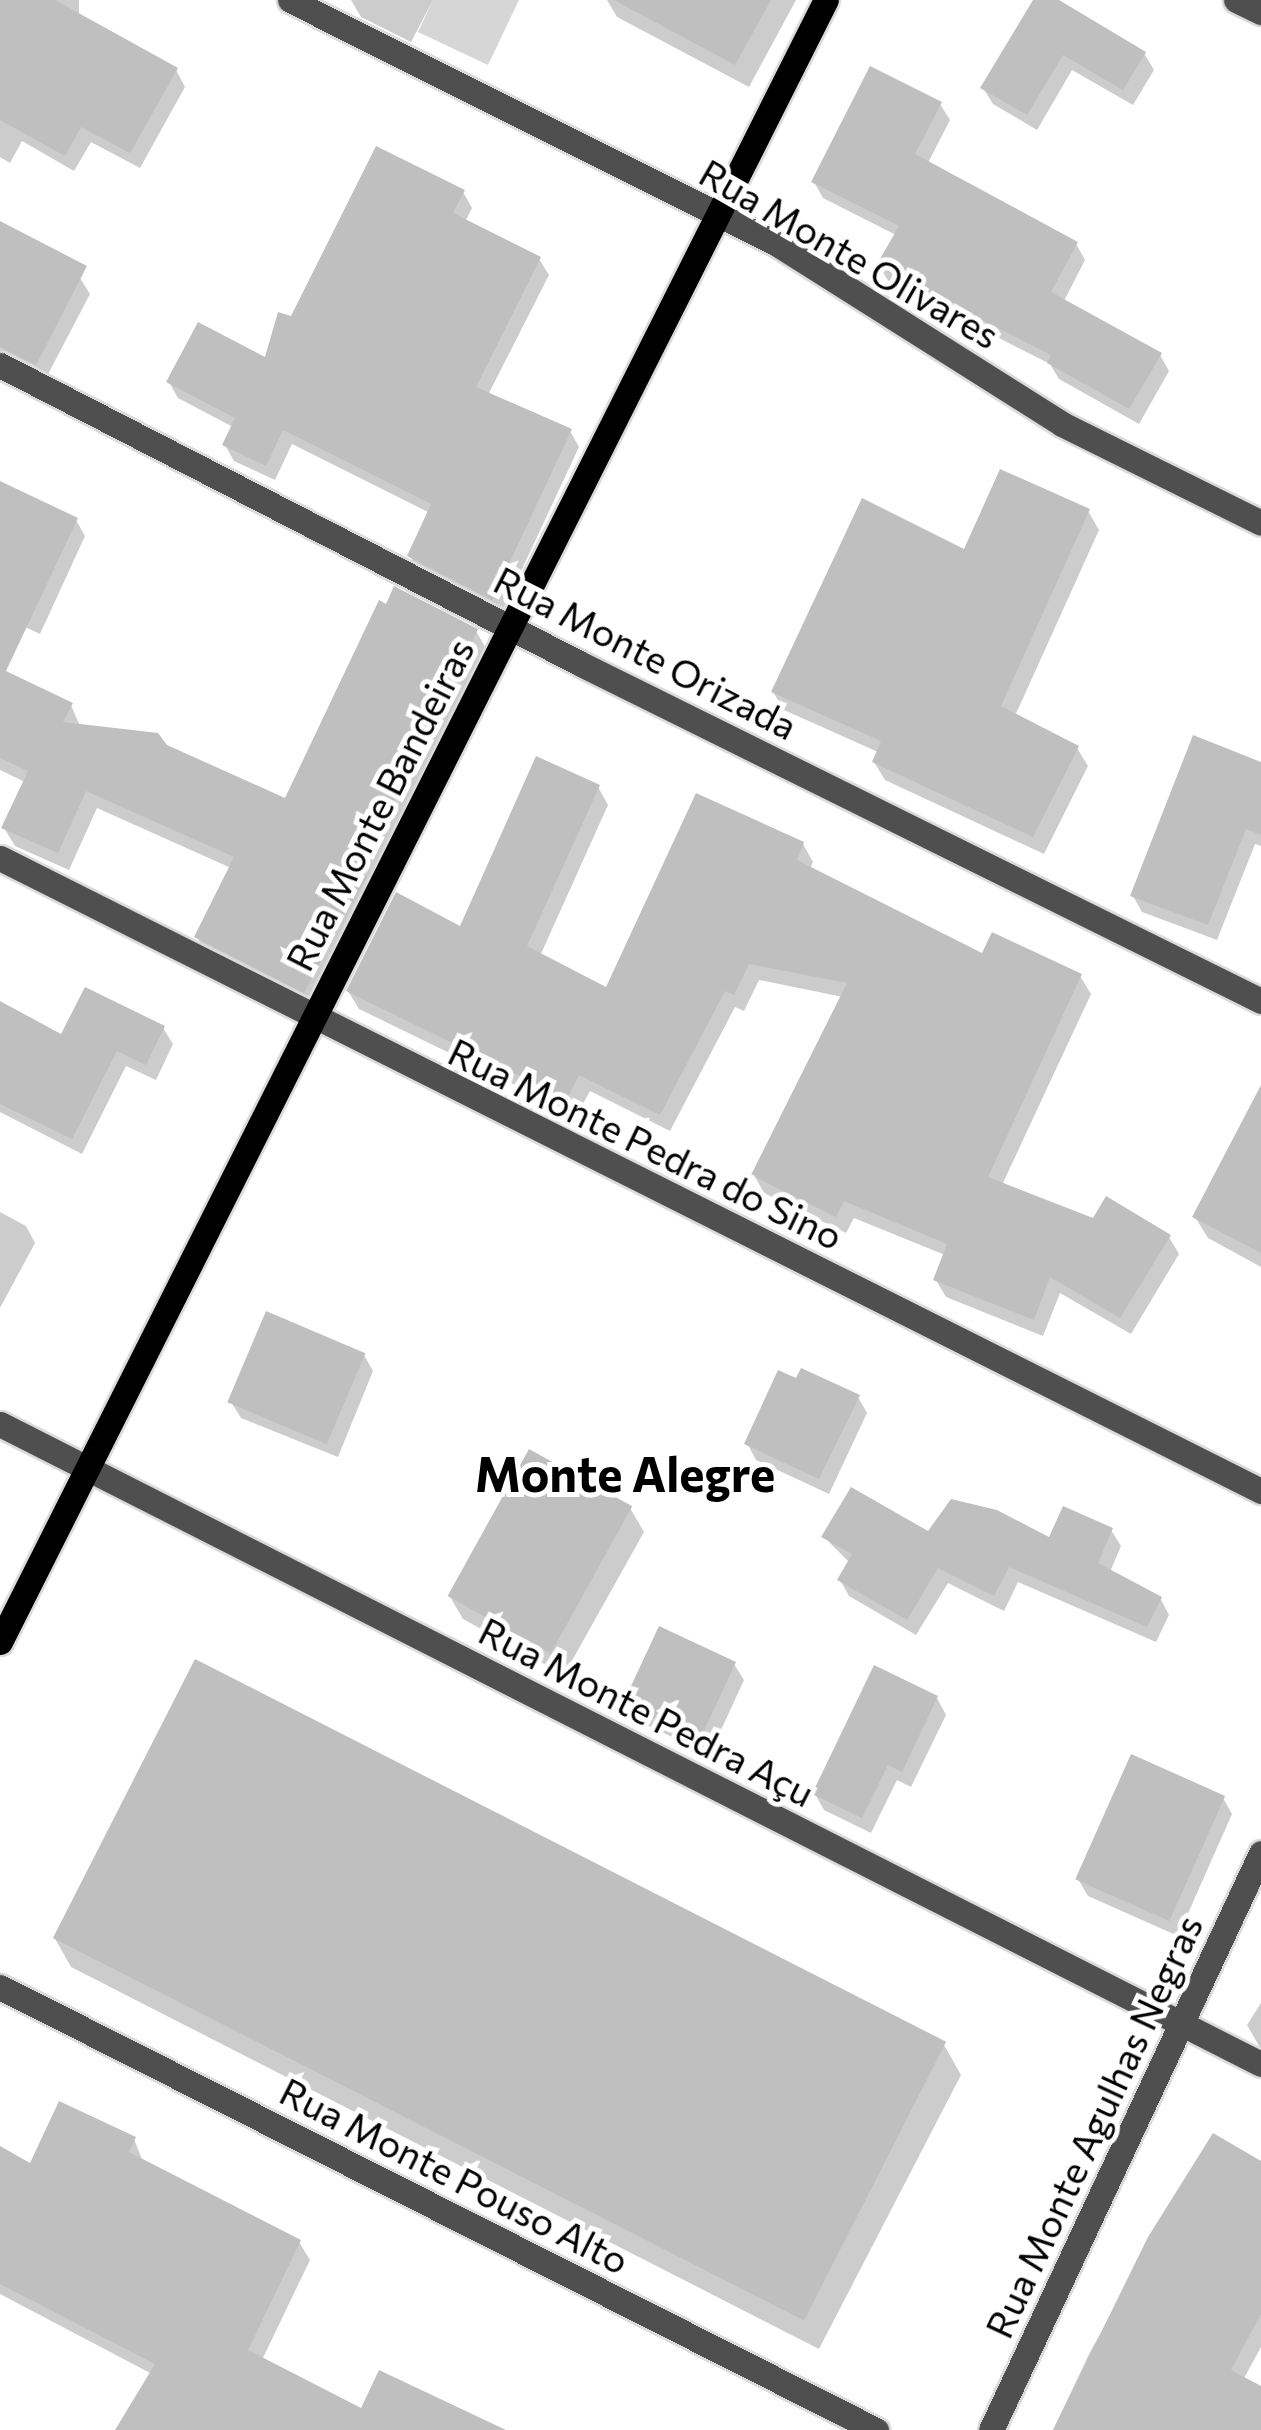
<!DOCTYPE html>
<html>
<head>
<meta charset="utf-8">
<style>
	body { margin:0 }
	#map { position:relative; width:1261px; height:2430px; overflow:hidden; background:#fff; font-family:Commissioner,sans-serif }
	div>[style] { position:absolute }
	.green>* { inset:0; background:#d6d6d6 }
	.shadow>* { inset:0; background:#0003 }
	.building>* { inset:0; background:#bfbfbf; transform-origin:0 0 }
	.roads { filter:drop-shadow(2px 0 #dbdbdb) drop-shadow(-2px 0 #dbdbdb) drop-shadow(0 2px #dbdbdb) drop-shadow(0 -2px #dbdbdb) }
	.minor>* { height:25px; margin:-12.5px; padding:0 12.5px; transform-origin:12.5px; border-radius:12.5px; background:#4f4f4f }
	.major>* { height:25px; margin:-12.5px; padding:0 12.5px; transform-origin:12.5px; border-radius:12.5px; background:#000 }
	span { translate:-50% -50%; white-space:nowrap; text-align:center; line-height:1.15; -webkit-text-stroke:10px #fff; paint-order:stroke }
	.street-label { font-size:38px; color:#000 }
	.district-label { font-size:48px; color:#000; font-weight:700 }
</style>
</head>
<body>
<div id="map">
	<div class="green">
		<div style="clip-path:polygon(433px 0,519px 0,488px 65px,418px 32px)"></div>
	</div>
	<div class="shadow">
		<div style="clip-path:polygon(0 0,79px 0,79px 16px,176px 70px,185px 87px,140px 168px,91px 142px,74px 171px,22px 141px,10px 163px,0 157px)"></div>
		<div style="clip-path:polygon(351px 0,433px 0,411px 42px,361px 17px)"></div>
		<div style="clip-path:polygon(607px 0,796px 0,749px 87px,617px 17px)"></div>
		<div style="clip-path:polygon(1035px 0,1054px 0,1144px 53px,1154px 70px,1133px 105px,1072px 70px,1037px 130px,993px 104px,983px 88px)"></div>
		<div style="clip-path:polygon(940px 104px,950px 120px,928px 163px,1076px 244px,1085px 260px,1064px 301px,1160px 355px,1169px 371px,1139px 424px,1059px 379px,1050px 364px,889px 282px,879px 266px,896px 235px,823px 198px,814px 182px)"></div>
		<div style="clip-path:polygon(463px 192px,472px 208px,465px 222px,539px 259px,549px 275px,488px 395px,570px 431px,579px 447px,501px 614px,420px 572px,410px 556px,430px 513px,292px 444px,275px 480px,234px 461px,225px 445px,233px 427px,178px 398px,169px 382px,266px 360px,293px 319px)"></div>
		<div style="clip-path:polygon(0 238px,80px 278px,90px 294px,45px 380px,0 357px)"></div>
		<div style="clip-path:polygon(0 484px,76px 520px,85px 536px,40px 634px,0 615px)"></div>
		<div style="clip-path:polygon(1088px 511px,1099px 530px,1015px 716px,1077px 748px,1088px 766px,1044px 854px,885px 780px,874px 762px,878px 752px,784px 710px,773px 692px)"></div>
		<div style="clip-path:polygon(476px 631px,487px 650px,315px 1010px,208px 956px,197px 937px,231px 868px,97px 808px,69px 870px,15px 846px,4px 828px,25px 782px,0 770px,0 688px,71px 705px,80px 726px,166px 747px,286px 801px)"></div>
		<div style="clip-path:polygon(1261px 764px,1261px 846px,1255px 844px,1217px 940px,1142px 912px,1133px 896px)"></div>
		<div style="clip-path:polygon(598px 787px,608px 805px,540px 956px,607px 990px,803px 844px,813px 862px,810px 869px,984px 956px,1080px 976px,1091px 994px,1002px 1185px,1094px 1221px,1169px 1237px,1179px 1254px,1131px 1334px,1060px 1293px,1043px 1336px,946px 1297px,936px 1280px,945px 1255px,854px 1218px,846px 1233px,764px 1193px,754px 1175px,843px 997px,759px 980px,744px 1011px,735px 1007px,670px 1131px,590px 1091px,577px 1115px,359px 1009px,348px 991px,461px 929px)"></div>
		<div style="clip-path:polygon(0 1004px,63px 1037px,163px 1028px,173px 1044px,156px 1080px,126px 1066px,82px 1154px,0 1112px)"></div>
		<div style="clip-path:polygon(1261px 1090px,1261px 1267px,1208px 1238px,1195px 1217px)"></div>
		<div style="clip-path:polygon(0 1212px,26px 1226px,35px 1243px,0 1308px)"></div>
		<div style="clip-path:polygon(364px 1355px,373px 1371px,338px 1457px,241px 1418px,231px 1402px)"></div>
		<div style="clip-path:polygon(858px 1397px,867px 1413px,829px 1494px,756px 1460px,747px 1443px)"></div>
		<div style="clip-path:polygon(630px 1508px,644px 1532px,564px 1675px,463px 1619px,449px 1595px)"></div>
		<div style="clip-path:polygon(1111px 1530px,1121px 1546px,1110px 1572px,1160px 1598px,1169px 1615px,1156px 1642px,1018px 1582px,1004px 1611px,948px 1583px,916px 1635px,849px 1596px,840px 1580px,850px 1563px,824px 1537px,1051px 1541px)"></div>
		<div style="clip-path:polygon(734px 1664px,744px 1680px,710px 1754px,635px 1720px,625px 1704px)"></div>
		<div style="clip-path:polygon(937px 1698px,946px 1715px,911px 1787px,897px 1780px,871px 1833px,824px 1810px,815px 1794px)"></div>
		<div style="clip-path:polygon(1223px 1798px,1232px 1814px,1178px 1936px,1088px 1896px,1078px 1879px)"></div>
		<div style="clip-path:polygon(54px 1937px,944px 2045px,961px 2075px,819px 2349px,71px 1967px)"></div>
		<div style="clip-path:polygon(1261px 2003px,1261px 2049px,1247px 2025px)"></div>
		<div style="clip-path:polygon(1214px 2136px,1261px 2164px,1261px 2347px,1243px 2380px,1261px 2389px,1261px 2430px,1053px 2430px,1091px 2350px)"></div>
		<div style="clip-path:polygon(134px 2139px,143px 2162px,299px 2242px,310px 2260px,262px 2360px,362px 2411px,464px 2430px,118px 2430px,152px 2374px,0 2294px,0 2148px,32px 2166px)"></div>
	</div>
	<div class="building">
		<div style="clip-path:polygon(0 0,55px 0,178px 68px,130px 153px,81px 127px,65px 156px,0 120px)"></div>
		<div style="clip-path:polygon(614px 0,771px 0,735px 65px)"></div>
		<div style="clip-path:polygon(1033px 0,1059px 0,1146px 52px,1123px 90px,1063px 55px,1027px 115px,980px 88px)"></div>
		<div style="clip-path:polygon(870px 66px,942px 102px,915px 154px,1078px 242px,1051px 292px,1162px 353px,1129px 409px,1047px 363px,1051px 355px,876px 266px,899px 226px,811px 182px)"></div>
		<div style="clip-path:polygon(376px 146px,465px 190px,453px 213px,541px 257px,476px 387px,572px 429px,492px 600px,407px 556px,431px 504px,283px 430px,266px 466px,222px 445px,235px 418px,166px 382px,198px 322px,265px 357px,278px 312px,291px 316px)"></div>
		<div style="clip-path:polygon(0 221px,87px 266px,36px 365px,0 347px)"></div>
		<div style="clip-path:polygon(1000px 469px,1090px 509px,1001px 706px,1079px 746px,1033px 837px,872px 762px,881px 741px,771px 692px,862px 498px,964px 549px)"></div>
		<div style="clip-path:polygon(0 481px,78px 518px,6px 671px,73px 703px,63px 722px,158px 733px,167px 745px,285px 798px,379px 600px,386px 604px,394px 586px,478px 629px,360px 872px,367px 876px,304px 993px,194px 937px,234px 857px,86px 791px,58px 853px,1px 828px,28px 771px,0 758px)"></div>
		<div style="clip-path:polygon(1193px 735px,1261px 762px,1261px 835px,1246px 829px,1208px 925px,1130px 896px)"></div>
		<div style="clip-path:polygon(536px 756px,600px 785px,527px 946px,606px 987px,696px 793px,804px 842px,797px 860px,982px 953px,992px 932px,1082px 974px,988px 1177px,1093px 1218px,1106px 1196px,1171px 1235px,1120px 1318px,1050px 1277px,1034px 1320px,933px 1280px,947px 1244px,844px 1201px,836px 1217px,751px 1175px,847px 983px,749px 964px,734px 995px,725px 991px,660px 1115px,579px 1075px,567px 1099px,346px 991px,396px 892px,460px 926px)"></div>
		<div style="clip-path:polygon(85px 987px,165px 1026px,146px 1065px,117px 1051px,72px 1139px,0 1104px,0 1001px,61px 1034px)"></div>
		<div style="clip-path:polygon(1261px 1085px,1261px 1253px,1192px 1217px)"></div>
		<div style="left:266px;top:1311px;width:108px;height:99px;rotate:23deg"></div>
		<div style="clip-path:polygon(801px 1368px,860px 1395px,819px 1479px,744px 1444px,778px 1370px,796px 1378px)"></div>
		<div style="left:529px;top:1449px;width:118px;height:168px;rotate:29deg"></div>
		<div style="clip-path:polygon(851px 1487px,928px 1531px,951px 1499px,997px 1510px,1049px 1537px,1063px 1506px,1113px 1528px,1098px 1563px,1162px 1597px,1147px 1627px,1009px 1567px,994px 1596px,938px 1568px,907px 1620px,837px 1580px,852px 1554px,821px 1537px)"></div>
		<div style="left:659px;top:1626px;width:85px;height:86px;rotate:25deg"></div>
		<div style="left:195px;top:1659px;width:843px;height:313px;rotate:27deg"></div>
		<div style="clip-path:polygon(874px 1665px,938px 1696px,902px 1772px,888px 1765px,862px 1818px,812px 1794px)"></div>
		<div style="left:1131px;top:1754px;width:103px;height:137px;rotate:24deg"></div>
		<div style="clip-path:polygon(59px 2101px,136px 2137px,129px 2152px,301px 2240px,248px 2350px,361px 2408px,379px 2370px,506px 2430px,115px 2430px,155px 2364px,0 2284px,0 2146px,30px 2163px)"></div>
		<div style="clip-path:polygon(1213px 2133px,1261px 2161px,1261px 2314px,1231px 2370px,1261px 2386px,1261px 2430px,1053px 2430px,1148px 2237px)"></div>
	</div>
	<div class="roads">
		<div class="minor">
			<div style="left:290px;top:0;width:547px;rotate:26.61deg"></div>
			<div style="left:779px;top:245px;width:335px;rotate:32.3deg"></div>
			<div style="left:1062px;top:424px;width:222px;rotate:26.4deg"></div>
			<div style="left:1236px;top:0;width:28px;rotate:26deg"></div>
			<div style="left:0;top:365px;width:653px;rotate:27.23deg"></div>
			<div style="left:581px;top:664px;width:759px;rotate:26.36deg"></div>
			<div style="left:0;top:858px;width:1411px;rotate:26.66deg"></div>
			<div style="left:0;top:1424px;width:1414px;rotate:26.91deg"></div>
			<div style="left:0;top:1987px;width:982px;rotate:26.83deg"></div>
			<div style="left:991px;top:2430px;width:637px;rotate:-64.92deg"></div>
		</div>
		<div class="major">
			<div style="left:0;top:1642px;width:1838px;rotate:-63.3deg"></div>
		</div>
	</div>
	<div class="street-label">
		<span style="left:850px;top:253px;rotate:30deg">Rua Monte Olivares</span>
		<span style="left:646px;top:652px;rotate:27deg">Rua Monte Orizada</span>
		<span style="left:379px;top:804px;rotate:-63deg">Rua Monte Bandeiras</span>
		<span style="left:646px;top:1143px;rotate:26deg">Rua Monte Pedra do Sino</span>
		<span style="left:647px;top:1711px;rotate:27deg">Rua Monte Pedra Açu</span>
		<span style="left:1093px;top:2126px;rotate:-65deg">Rua Monte Agulhas Negras</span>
		<span style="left:455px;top:2175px;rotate:27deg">Rua Monte Pouso Alto</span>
	</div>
	<div class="district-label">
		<span style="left:625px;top:1473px">Monte Alegre</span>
	</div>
</div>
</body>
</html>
